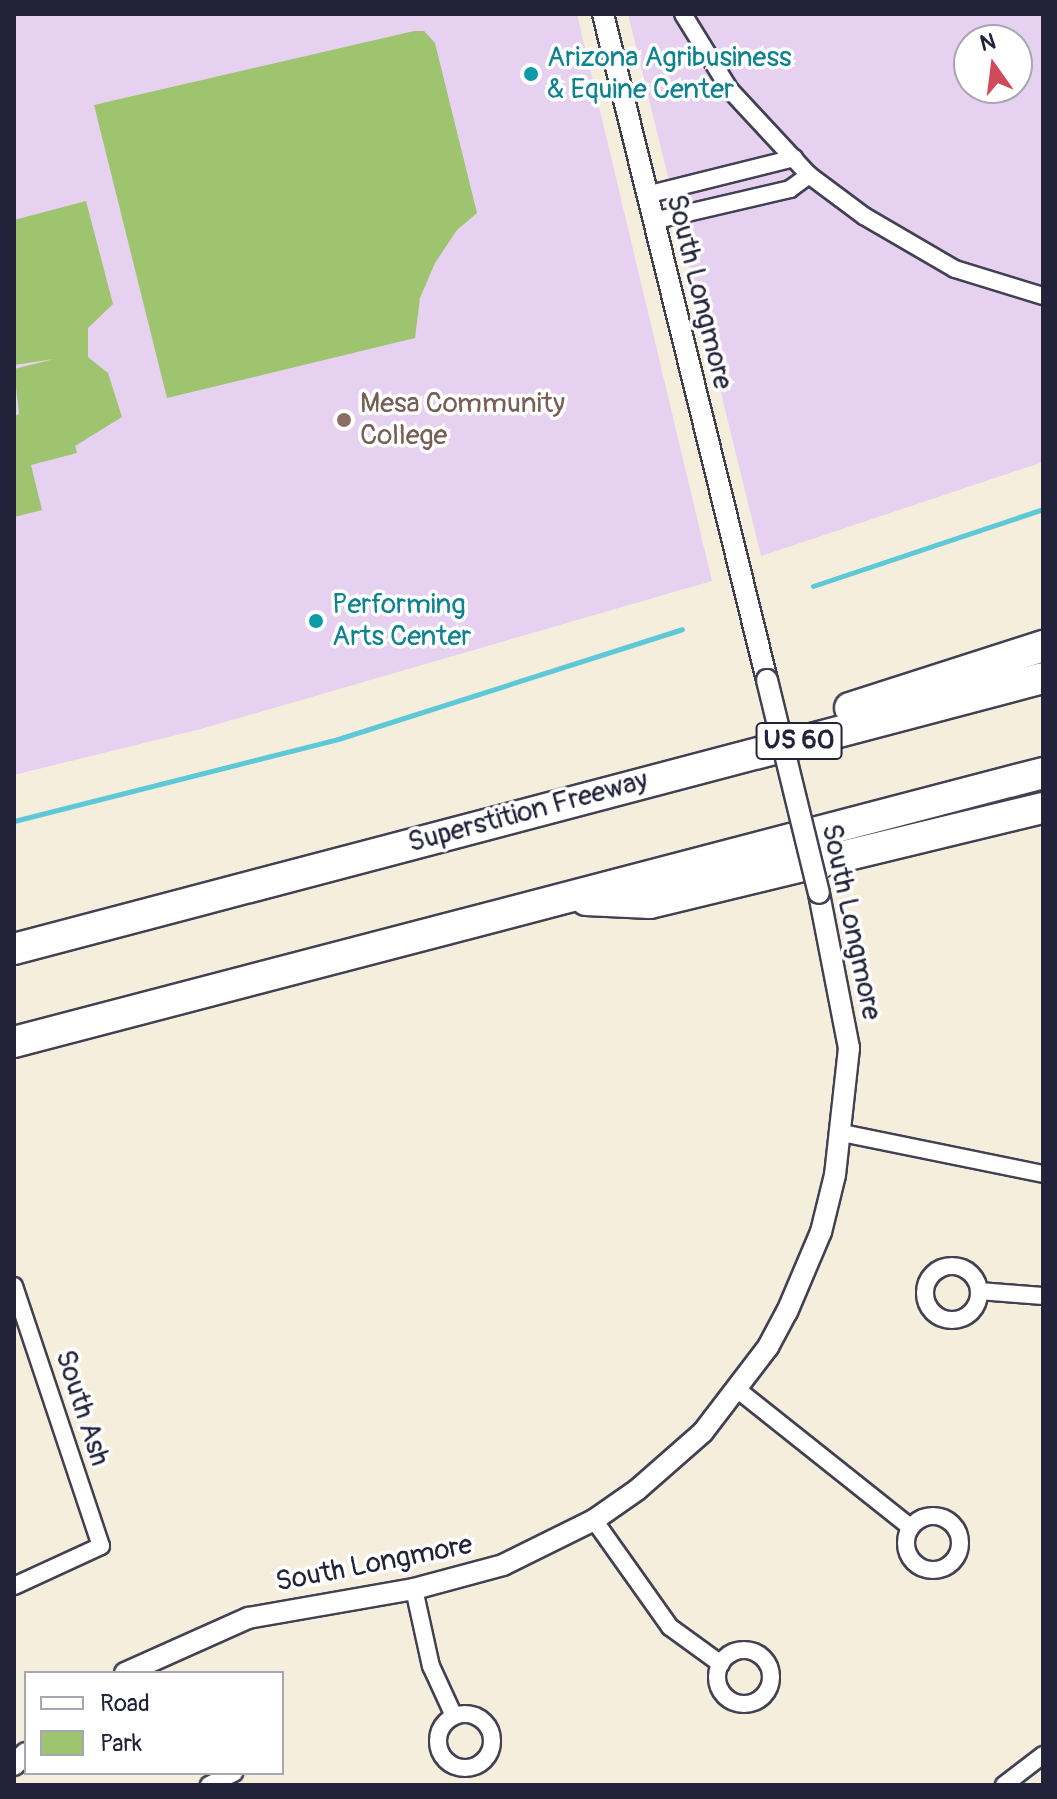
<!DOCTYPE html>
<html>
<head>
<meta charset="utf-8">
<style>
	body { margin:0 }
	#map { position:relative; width:1057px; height:1799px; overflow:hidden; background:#f6eedd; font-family:Pangolin,sans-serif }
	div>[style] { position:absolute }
	.built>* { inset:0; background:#e6d2f0 }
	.green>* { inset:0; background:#9ec46f }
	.stream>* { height:5px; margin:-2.5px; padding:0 2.5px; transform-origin:2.5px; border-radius:2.5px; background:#5dc9d6 }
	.roads { filter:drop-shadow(2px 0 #424153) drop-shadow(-2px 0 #424153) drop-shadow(0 2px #424153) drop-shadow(0 -2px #424153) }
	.minor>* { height:16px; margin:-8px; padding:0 8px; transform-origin:8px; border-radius:8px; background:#fff }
	.minor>.ring { margin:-8px; padding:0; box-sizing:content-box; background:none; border:16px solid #fff; border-radius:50% }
	.tertiary>* { height:20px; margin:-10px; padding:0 10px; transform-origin:10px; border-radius:10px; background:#fff }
	.motorway>* { height:30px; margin:-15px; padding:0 15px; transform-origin:15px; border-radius:15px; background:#fff }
	.bridges { filter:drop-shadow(2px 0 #424153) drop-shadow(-2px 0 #424153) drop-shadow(0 2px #424153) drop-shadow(0 -2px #424153) }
	.tertiary-bridge>* { height:20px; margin:-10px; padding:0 10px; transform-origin:10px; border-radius:10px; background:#fff }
	.dots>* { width:22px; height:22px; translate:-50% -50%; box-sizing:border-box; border:4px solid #fff; border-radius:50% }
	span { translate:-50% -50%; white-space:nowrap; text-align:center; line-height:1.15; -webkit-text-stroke:7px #fff; paint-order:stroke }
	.shield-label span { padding:2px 6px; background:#fff; border:2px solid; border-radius:6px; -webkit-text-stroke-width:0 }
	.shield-label { font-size:26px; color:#22223b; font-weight:700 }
	.culture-label { font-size:28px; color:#0d838f }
	.left { translate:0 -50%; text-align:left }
	.street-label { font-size:28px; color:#22223b }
	.education-label { font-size:28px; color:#785e54 }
	.frame { position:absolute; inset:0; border:16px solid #22223b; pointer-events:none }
	.legend { position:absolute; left:24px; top:1671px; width:260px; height:104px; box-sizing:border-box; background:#fff; border:2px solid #a7a7b1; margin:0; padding:10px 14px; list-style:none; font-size:24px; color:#22223b }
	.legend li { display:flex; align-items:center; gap:16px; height:40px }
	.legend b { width:40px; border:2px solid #a7a7b1 }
	.north { position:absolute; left:953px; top:24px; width:80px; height:80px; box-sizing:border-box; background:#fff; border:2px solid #a7a7b1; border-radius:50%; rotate:346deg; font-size:22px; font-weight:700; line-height:32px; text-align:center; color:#22223b }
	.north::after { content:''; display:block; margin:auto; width:28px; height:36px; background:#d1495b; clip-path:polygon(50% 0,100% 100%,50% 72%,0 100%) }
</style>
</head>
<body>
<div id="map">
	<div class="built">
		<div style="clip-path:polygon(14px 14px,577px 14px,712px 581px,201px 729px,14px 775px)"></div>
		<div style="clip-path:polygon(evenodd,628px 14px,1043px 14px,1043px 462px,761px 556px,628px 14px,969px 40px,1017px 40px,1017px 88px,969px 88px,969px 40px)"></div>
	</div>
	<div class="green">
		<div style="clip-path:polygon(414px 31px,424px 31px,435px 43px,477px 213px,457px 230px,435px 263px,420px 298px,415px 338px,167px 398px,94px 105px)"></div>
		<div style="clip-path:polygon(86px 201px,113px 304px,88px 328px,88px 357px,108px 373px,122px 417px,75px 446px,77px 453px,31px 465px,42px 510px,14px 517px,14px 416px,19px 414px,14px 369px,54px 359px,14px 365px,14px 220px)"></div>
	</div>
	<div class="stream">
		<div style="left:813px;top:586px;width:243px;rotate:-18.5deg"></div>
		<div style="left:14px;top:821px;width:334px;rotate:-14.2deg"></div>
		<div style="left:338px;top:739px;width:361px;rotate:-17.7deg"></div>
	</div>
	<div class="roads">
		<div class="minor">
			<div style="left:683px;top:14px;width:89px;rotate:58.3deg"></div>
			<div style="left:730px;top:90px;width:116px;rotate:47.1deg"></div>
			<div style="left:809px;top:175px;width:69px;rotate:36.7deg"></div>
			<div style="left:864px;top:216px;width:105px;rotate:30.2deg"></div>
			<div style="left:955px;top:269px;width:92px;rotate:17.1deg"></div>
			<div style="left:646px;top:195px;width:153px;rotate:-14deg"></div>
			<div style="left:653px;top:221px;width:141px;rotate:-13.1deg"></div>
			<div style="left:790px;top:189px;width:24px;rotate:-36deg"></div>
			<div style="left:842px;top:1133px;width:205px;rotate:11.5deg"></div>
			<div class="ring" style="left:925px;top:1266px;width:38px;height:38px"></div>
			<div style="left:14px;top:1286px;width:274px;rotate:71.5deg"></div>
			<div style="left:101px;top:1546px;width:96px;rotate:155.3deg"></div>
			<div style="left:979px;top:1291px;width:64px;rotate:4.5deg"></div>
			<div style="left:738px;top:1390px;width:220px;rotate:38.5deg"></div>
			<div class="ring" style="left:906px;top:1516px;width:38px;height:38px"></div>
			<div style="left:594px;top:1520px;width:131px;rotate:54.6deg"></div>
			<div style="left:670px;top:1627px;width:63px;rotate:36deg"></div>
			<div style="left:414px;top:1589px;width:79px;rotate:77.6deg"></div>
			<div style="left:431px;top:1666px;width:55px;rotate:65.3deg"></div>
			<div class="ring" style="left:717px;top:1650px;width:38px;height:38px"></div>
			<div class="ring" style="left:438px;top:1714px;width:38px;height:38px"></div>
			<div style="left:209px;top:1785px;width:28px;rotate:-26deg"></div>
			<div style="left:1004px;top:1785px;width:49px;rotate:-37.6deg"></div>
		</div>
		<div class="tertiary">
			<div style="left:603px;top:14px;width:686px;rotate:76.17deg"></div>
			<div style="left:125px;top:1673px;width:135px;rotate:-24.1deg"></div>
			<div style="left:248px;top:1618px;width:169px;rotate:-9.9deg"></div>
			<div style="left:414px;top:1589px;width:92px;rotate:-15.1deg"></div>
			<div style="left:503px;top:1565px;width:102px;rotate:-26.3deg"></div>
			<div style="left:594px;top:1520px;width:52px;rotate:-34.9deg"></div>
			<div style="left:637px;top:1490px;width:88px;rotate:-41.3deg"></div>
			<div style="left:703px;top:1432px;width:107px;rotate:-52.6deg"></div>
			<div style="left:768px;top:1347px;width:40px;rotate:-62deg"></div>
			<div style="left:787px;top:1312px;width:87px;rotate:-67deg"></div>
			<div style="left:821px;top:1232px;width:59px;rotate:-76.2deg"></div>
			<div style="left:835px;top:1175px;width:128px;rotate:-83.7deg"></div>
			<div style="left:849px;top:1048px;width:158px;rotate:-101deg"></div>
			<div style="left:14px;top:1765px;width:17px;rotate:-45deg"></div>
		</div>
		<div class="motorway">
			<div style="left:850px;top:708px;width:203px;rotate:-17.8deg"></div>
			<div style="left:586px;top:900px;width:64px;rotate:2.7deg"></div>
			<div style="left:650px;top:903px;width:404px;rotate:-13.6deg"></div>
			<div style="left:14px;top:949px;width:1064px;rotate:-14.75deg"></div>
			<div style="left:14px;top:1042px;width:1064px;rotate:-14.65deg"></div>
		</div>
	</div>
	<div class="bridges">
		<div class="tertiary-bridge">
			<div style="left:767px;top:680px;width:219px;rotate:76.3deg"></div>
		</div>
	</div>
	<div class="dots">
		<div style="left:531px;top:74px;background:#0f9aa8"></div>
		<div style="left:344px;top:420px;background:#8d6e63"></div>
		<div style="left:316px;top:621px;background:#0f9aa8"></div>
	</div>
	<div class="shield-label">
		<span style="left:799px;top:741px">US 60</span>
	</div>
	<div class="culture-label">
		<span class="left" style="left:547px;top:74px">Arizona Agribusiness<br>&amp; Equine Center</span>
		<span class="left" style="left:332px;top:621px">Performing<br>Arts Center</span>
	</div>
	<div class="street-label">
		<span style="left:699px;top:292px;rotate:76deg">South Longmore</span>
		<span style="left:528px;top:812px;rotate:-15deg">Superstition Freeway</span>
		<span style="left:851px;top:922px;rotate:78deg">South Longmore</span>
		<span style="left:82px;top:1408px;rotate:72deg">South Ash</span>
		<span style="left:374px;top:1564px;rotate:-11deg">South Longmore</span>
	</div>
	<div class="education-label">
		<span class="left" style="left:360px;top:420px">Mesa Community<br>College</span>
	</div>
	<div class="frame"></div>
	<ul class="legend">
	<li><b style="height:10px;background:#fff"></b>Road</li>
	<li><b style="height:22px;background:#9ec46f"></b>Park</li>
	</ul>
	<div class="north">N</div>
</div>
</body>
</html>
